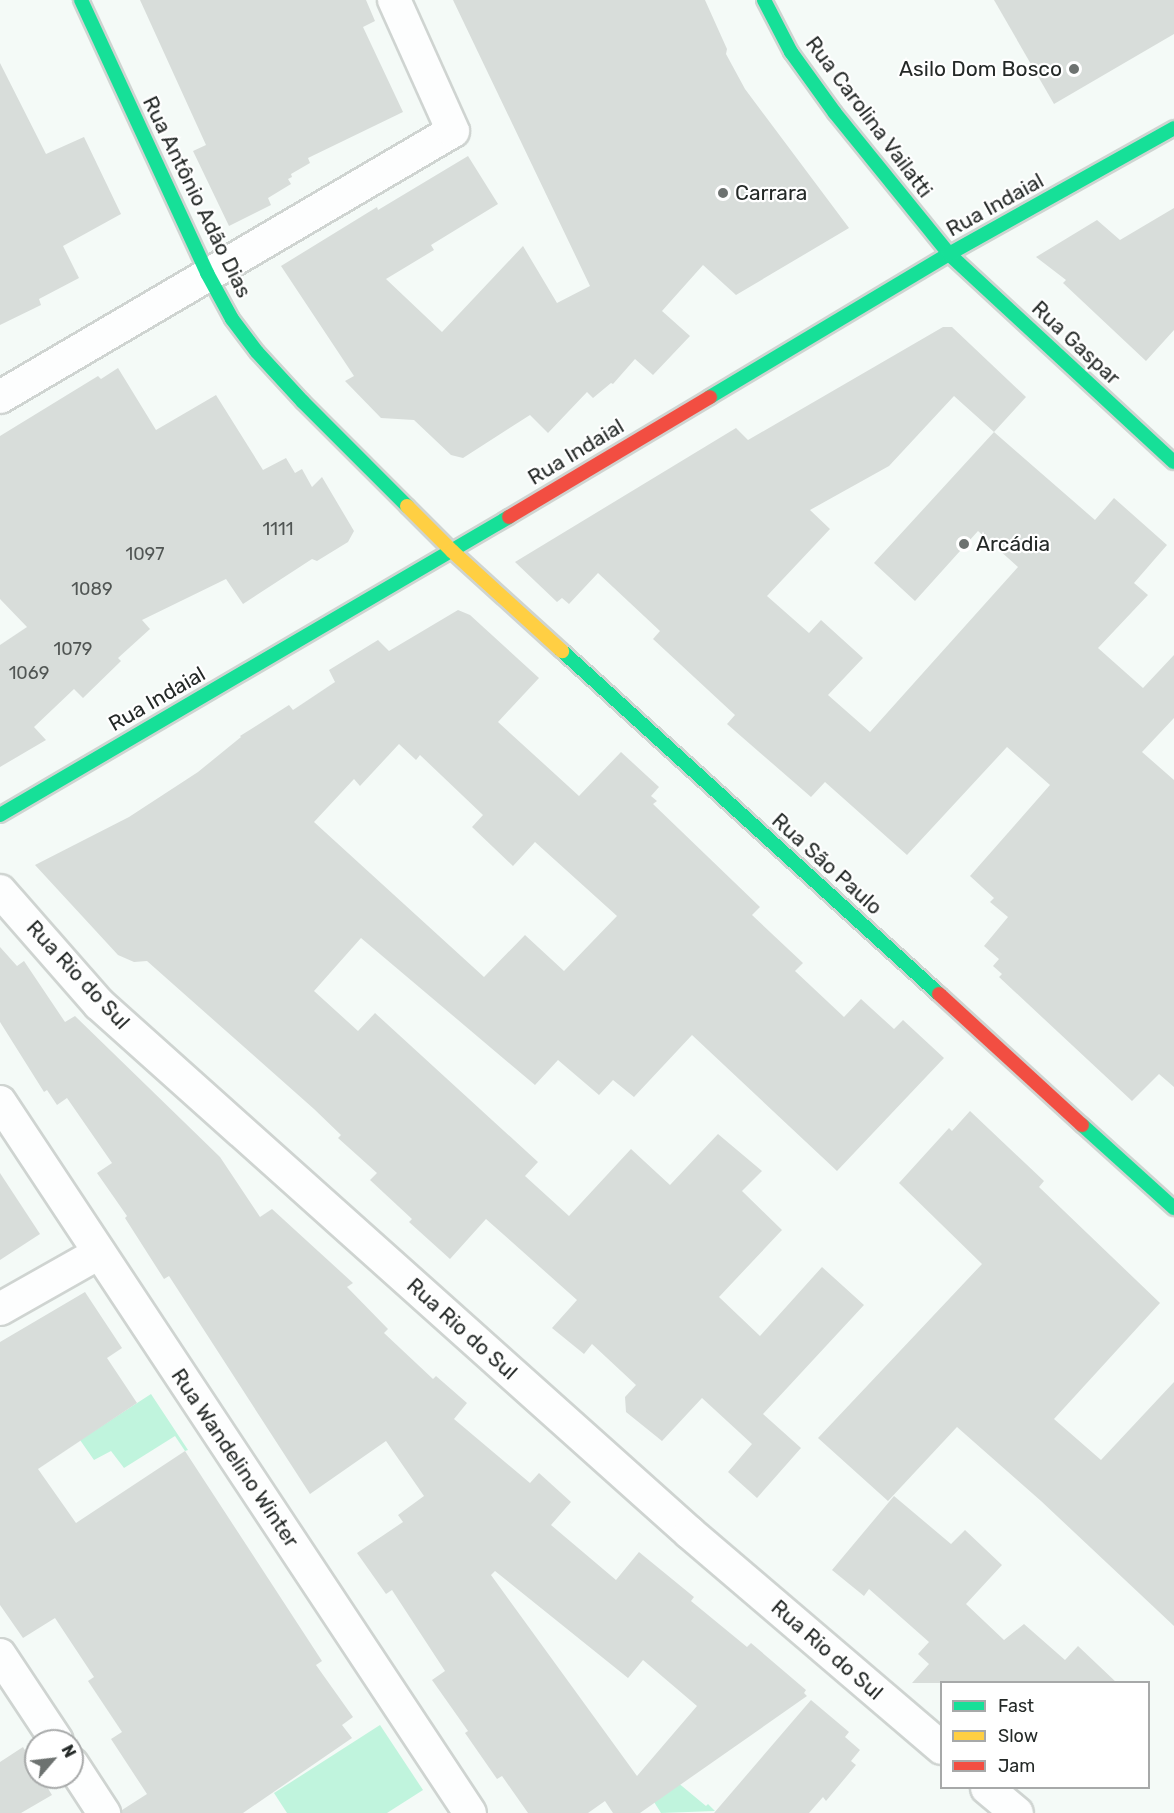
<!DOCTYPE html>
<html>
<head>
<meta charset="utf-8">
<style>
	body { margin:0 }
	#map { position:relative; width:1174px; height:1813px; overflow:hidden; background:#f4faf7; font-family:Rubik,sans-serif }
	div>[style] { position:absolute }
	.green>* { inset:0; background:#c0f4dd }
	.building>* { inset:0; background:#d8ddda }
	.roads { filter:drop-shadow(2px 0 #cfd4d1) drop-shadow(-2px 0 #cfd4d1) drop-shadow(0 2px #cfd4d1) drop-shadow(0 -2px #cfd4d1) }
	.street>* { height:32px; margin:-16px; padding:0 16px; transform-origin:16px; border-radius:16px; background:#fdfefe }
	.fast>* { height:14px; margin:-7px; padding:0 7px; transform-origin:7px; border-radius:7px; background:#16e098 }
	.slow>* { height:14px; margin:-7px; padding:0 7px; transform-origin:7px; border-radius:7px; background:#ffcf43 }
	.jam>* { height:14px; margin:-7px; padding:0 7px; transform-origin:7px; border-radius:7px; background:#f24e42 }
	.dots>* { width:16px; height:16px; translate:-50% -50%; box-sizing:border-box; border:3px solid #fff; border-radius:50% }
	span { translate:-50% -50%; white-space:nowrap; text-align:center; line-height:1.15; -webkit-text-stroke:4.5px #fff; paint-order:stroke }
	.number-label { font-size:18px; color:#515654 }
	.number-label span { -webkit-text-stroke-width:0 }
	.poi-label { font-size:21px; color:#242927 }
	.right { translate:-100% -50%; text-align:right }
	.left { translate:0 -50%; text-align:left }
	.street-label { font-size:21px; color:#242927 }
	.legend { position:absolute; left:940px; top:1681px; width:210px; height:108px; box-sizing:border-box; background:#fff; border:2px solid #a7a9a9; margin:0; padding:8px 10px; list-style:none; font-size:18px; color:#242927 }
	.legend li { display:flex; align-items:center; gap:12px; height:30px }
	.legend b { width:30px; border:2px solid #a7a9a9 }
	.north { position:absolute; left:24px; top:1729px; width:60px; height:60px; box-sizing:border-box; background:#fff; border:2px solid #a7a9a9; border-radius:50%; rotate:62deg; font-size:16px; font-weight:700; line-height:24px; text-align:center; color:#242927 }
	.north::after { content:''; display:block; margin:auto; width:21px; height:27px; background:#6d7270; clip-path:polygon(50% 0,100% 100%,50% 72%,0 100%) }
</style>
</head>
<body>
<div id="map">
	<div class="green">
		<div style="clip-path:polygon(151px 1394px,188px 1450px,185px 1451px,175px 1436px,124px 1468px,111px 1451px,94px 1460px,80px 1440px)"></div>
		<div style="clip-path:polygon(380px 1725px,423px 1790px,387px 1813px,287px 1813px,274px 1793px)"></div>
		<div style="clip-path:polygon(659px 1767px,706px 1806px,708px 1804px,715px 1811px,661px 1813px,644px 1786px)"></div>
	</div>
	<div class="building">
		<div style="clip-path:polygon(140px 0,366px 0,375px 21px,363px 27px,403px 112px,308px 158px,310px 163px,291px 174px,292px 177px,288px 179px,291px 184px,268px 198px,271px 205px,229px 226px,193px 151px,206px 145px)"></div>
		<div style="clip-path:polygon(453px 0,705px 0,727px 49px,726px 54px,745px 89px,849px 228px,736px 295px,703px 265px,662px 311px,690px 336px,653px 375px,635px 359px,613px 384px,611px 383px,593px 398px,587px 392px,548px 433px,530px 415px,463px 458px,451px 455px,414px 420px,381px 418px,345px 381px,354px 376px,281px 266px,377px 207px,378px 210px,468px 156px,498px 204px,431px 245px,434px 250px,386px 279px,442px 332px,523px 246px,557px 303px,590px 286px)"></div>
		<div style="clip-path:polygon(994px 0,1174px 0,1174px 34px,1054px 104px)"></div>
		<div style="clip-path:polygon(0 63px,46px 154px,84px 137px,121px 214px,63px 246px,79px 278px,39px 299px,41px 305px,0 325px)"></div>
		<div style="clip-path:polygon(1174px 208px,1174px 330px,1146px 361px,1063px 283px,1066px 280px,1036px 257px,1097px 220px,1120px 240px)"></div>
		<div style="clip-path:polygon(evenodd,943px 327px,952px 327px,1026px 397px,994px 432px,1095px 520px,1114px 498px,1167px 545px,1134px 583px,1148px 595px,1098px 648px,1143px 688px,1174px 655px,1174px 718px,1142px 752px,1174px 780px,1174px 1087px,1159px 1074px,1132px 1101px,999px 977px,1002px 974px,993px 966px,999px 959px,984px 946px,1008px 917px,990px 902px,994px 898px,970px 876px,1050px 785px,1007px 747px,907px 855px,825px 782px,811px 797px,727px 724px,735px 715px,653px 639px,660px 631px,598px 573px,569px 604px,562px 598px,557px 602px,515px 562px,736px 428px,748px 440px,943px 327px,954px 396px,994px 432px,874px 563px,915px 601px,978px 531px,1018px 567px,870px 732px,828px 695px,863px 658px,821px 620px,809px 633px,767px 596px,830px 529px,810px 510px,889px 466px,954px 396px)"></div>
		<div style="clip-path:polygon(118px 368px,156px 430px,216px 395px,263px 470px,286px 458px,295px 473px,302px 469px,312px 487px,322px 477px,354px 531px,348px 542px,317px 561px,312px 559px,243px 604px,226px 579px,142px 620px,150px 629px,118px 658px,121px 661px,83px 698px,74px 689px,34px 727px,46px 740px,0 767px,0 645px,27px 627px,0 599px,0 436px,98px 376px,101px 379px)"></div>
		<div style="clip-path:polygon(evenodd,458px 610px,470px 615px,539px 678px,498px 722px,579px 796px,621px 752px,659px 787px,651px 796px,657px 801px,653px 804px,760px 907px,752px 915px,803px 963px,795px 971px,844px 1017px,861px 999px,894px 1029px,903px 1020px,944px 1058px,837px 1171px,692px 1035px,634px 1097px,613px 1080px,599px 1095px,558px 1060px,535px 1085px,361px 938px,314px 991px,358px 1031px,375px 1013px,538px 1162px,525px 1176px,569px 1216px,631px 1149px,670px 1185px,718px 1134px,762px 1171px,742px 1191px,782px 1230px,719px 1297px,760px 1336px,822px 1267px,864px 1305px,763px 1414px,801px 1448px,757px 1498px,728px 1472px,752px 1444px,702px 1398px,662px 1441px,626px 1412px,625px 1397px,636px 1385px,592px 1344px,584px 1354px,552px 1328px,577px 1300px,486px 1219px,450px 1259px,409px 1222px,412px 1219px,370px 1180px,377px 1173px,338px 1138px,341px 1135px,314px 1109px,147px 961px,134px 962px,118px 955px,35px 865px,129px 817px,198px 772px,241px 737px,240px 736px,289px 705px,293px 710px,335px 682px,329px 670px,378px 640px,389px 651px,458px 610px,399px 744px,416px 760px,420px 755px,483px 815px,472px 827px,513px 866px,535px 842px,617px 916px,564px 971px,525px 935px,484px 977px,314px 822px,354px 779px,360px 786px,399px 744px)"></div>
		<div style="clip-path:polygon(evenodd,0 947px,17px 966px,24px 961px,65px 1022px,75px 1016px,220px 1157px,260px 1217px,272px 1209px,353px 1283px,347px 1287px,388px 1329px,384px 1333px,433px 1379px,436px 1376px,467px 1403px,454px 1419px,530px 1483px,539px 1473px,571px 1502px,551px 1525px,616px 1580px,639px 1552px,694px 1597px,691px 1601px,747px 1647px,751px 1643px,806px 1690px,804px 1693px,807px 1696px,640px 1813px,613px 1813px,605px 1801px,588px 1813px,528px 1813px,502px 1776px,497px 1779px,465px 1733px,468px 1731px,432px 1680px,445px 1671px,392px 1590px,386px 1594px,357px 1553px,403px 1522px,398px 1515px,424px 1496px,386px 1441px,310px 1494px,169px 1276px,164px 1279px,125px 1218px,127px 1216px,97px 1173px,112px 1163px,67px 1098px,57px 1105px,47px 1090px,44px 1092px,0 1022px,0 947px,495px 1571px,628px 1678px,643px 1660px,697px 1706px,637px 1776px,491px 1575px,495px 1571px)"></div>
		<div style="clip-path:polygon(970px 1111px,1044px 1181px,1039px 1187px,1160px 1303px,1054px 1419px,1101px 1460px,1174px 1382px,1174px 1626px,1041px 1501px,957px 1427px,888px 1501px,818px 1438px,982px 1264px,899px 1183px,949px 1128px,952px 1131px)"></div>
		<div style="clip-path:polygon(0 1173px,40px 1234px,0 1260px)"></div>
		<div style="clip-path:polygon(85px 1292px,122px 1348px,107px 1358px,137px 1403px,38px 1469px,76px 1523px,185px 1451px,322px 1661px,316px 1665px,353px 1717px,342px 1725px,352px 1738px,243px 1813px,122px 1813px,122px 1810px,147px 1794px,111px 1739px,122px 1732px,88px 1681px,94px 1677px,55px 1618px,23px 1638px,0 1605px,0 1342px)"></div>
		<div style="clip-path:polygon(894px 1496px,951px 1544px,965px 1530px,1002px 1565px,966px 1604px,1004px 1640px,1024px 1624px,1065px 1660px,1078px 1646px,1117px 1683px,912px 1683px,929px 1664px,918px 1654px,929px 1642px,869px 1589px,864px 1596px,832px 1570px)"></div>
		<div style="clip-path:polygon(811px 1700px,849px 1732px,845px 1737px,860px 1750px,851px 1761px,856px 1765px,826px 1801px,823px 1797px,809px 1813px,714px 1813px)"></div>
		<div style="clip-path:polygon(23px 1747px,36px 1769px,36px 1777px,41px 1777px,52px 1795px,21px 1813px,0 1813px,0 1762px)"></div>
	</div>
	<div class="roads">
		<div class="street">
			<div style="left:0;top:397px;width:525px;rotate:-30.42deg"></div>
			<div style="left:453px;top:131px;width:144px;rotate:-114.2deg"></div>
			<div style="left:0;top:891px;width:150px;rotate:48.8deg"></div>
			<div style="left:99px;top:1004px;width:793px;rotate:41.83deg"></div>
			<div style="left:690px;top:1533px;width:331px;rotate:40.5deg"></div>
			<div style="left:0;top:1102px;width:852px;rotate:56.53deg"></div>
			<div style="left:0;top:1309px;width:114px;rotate:-29.5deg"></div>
			<div style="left:0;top:1655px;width:103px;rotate:56.5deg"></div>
			<div style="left:72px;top:1764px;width:59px;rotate:56.9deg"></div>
			<div style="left:987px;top:1788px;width:39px;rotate:40deg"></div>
		</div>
		<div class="fast">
			<div style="left:81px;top:0;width:301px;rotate:65.2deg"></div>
			<div style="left:207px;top:273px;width:52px;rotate:61.5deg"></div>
			<div style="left:232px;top:319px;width:41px;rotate:52.9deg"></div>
			<div style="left:257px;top:352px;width:68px;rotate:47.4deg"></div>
			<div style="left:303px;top:402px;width:147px;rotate:45deg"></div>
			<div style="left:764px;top:0;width:59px;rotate:62.6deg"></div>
			<div style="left:791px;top:52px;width:75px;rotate:54.2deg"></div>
			<div style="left:835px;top:113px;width:181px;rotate:51deg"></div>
			<div style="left:949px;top:254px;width:306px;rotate:42.8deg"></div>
			<div style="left:710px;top:397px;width:279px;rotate:-30.9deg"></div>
			<div style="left:949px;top:254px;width:258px;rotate:-29.2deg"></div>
			<div style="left:562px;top:651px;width:510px;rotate:42.3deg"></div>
			<div style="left:0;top:815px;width:590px;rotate:-30.35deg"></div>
			<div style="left:1082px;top:1125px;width:124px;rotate:42.1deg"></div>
		</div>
		<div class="slow">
			<div style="left:407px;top:506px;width:64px;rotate:45deg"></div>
			<div style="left:452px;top:551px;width:149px;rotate:42.3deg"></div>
		</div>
		<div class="jam">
			<div style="left:509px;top:517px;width:234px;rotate:-30.8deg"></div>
			<div style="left:939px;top:994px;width:194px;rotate:42.5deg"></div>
		</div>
	</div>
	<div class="dots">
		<div style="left:1074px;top:69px;background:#6d7270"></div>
		<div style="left:723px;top:193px;background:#6d7270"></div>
		<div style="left:964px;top:544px;background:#6d7270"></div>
	</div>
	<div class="number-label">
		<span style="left:278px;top:529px">1111</span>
		<span style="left:145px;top:554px">1097</span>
		<span style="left:92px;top:589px">1089</span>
		<span style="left:73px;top:649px">1079</span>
		<span style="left:29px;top:673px">1069</span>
	</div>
	<div class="poi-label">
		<span class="right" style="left:1062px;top:69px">Asilo Dom Bosco</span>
		<span class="left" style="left:735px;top:193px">Carrara</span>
		<span class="left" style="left:976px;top:544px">Arcádia</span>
	</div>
	<div class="street-label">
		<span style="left:869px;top:117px;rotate:53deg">Rua Carolina Vailatti</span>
		<span style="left:197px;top:197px;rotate:64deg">Rua Antônio Adão Dias</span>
		<span style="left:995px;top:205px;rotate:-29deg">Rua Indaial</span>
		<span style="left:1076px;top:343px;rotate:43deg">Rua Gaspar</span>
		<span style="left:576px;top:452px;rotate:-31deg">Rua Indaial</span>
		<span style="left:157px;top:699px;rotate:-30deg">Rua Indaial</span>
		<span style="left:827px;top:864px;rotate:42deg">Rua São Paulo</span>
		<span style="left:78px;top:975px;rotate:47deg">Rua Rio do Sul</span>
		<span style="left:462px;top:1329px;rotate:42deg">Rua Rio do Sul</span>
		<span style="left:235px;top:1458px;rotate:56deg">Rua Wandelino Winter</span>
		<span style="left:827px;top:1650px;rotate:41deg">Rua Rio do Sul</span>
	</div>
	<ul class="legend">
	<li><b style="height:8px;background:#16e098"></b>Fast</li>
	<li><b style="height:8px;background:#ffcf43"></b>Slow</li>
	<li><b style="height:8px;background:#f24e42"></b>Jam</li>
	</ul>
	<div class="north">N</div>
</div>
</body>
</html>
